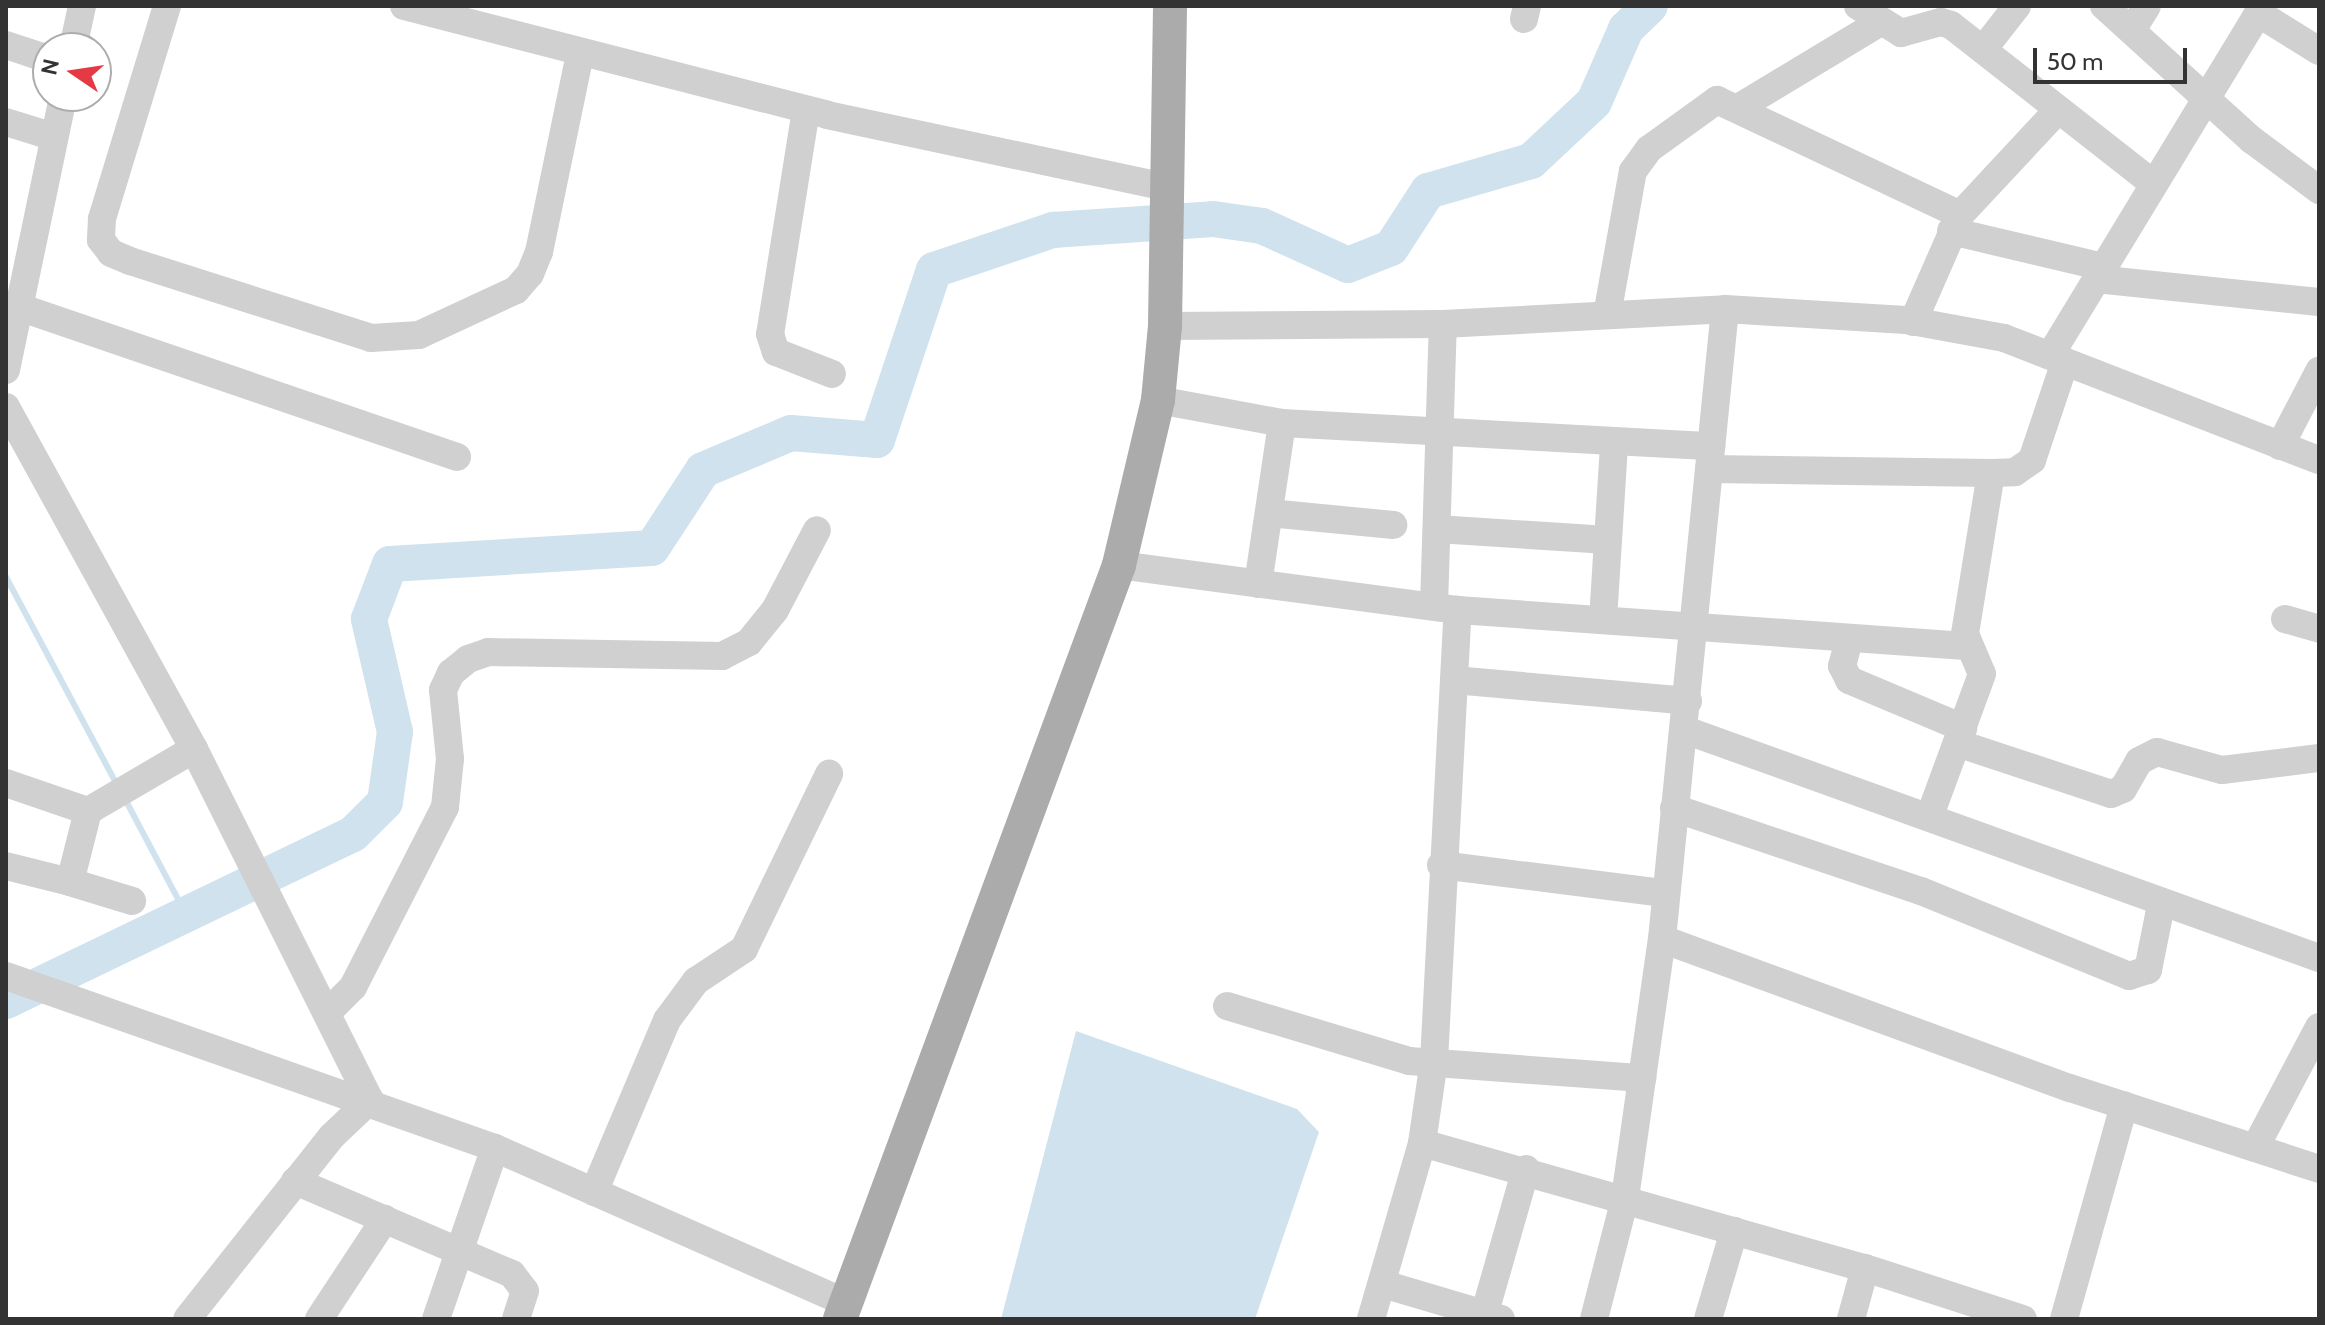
<!DOCTYPE html>
<html>
<head>
<meta charset="utf-8">
<style>
	body { margin:0 }
	#map { position:relative; width:2325px; height:1325px; overflow:hidden; background:#fff; font-family:Cabin,sans-serif }
	div>[style] { position:absolute }
	.water>* { inset:0; background:#cfe2ee }
	.stream>* { height:6px; margin:-3px; padding:0 3px; transform-origin:3px; border-radius:3px; background:#cfe2ee }
	.river>* { height:36px; margin:-18px; padding:0 18px; transform-origin:18px; border-radius:18px; background:#cfe2ee }
	.minor>* { height:28px; margin:-14px; padding:0 14px; transform-origin:14px; border-radius:14px; background:#d0d0d0 }
	.major>* { height:34px; margin:-17px; padding:0 17px; transform-origin:17px; border-radius:17px; background:#ababab }
	span { translate:-50% -50%; white-space:nowrap; text-align:center; line-height:1.15; -webkit-text-stroke:8px #fff; paint-order:stroke }
	.frame { position:absolute; inset:0; border:8px solid #333; pointer-events:none }
	.north { position:absolute; left:32px; top:32px; width:80px; height:80px; box-sizing:border-box; background:#fff; border:2px solid #adadad; border-radius:50%; rotate:283deg; font-size:22px; font-weight:700; line-height:32px; text-align:center; color:#333 }
	.north::after { content:''; display:block; margin:auto; width:28px; height:36px; background:#e63946; clip-path:polygon(50% 0,100% 100%,50% 72%,0 100%) }
	.scale { position:absolute; left:2033px; top:48px; width:154px; height:36px; box-sizing:border-box; border:4px solid #333; border-top:0; padding-left:10px; font-size:24px; line-height:28px; white-space:nowrap; color:#333; -webkit-text-stroke:6px #fff; paint-order:stroke }
</style>
</head>
<body>
<div id="map">
	<div class="water">
		<div style="clip-path:polygon(1076px 1031px,1297px 1109px,1319px 1132px,1255px 1319px,1001px 1319px)"></div>
	</div>
	<div class="stream">
		<div style="left:6px;top:577px;width:236px;rotate:61.9deg"></div>
		<div style="left:125px;top:799px;width:130px;rotate:62.1deg"></div>
	</div>
	<div class="river">
		<div style="left:6px;top:1001px;width:385px;rotate:-25.7deg"></div>
		<div style="left:353px;top:834px;width:45px;rotate:-45deg"></div>
		<div style="left:385px;top:802px;width:71px;rotate:-81.9deg"></div>
		<div style="left:395px;top:732px;width:116px;rotate:-103deg"></div>
		<div style="left:369px;top:619px;width:59px;rotate:-69.1deg"></div>
		<div style="left:390px;top:564px;width:262px;rotate:-3.5deg"></div>
		<div style="left:652px;top:548px;width:93px;rotate:-56.8deg"></div>
		<div style="left:703px;top:470px;width:95px;rotate:-22.8deg"></div>
		<div style="left:791px;top:433px;width:86px;rotate:4.7deg"></div>
		<div style="left:877px;top:440px;width:179px;rotate:-71.5deg"></div>
		<div style="left:934px;top:270px;width:126px;rotate:-18.6deg"></div>
		<div style="left:1053px;top:230px;width:160px;rotate:-3.9deg"></div>
		<div style="left:1213px;top:219px;width:49px;rotate:8.1deg"></div>
		<div style="left:1262px;top:226px;width:94px;rotate:24.4deg"></div>
		<div style="left:1348px;top:265px;width:46px;rotate:-21.6deg"></div>
		<div style="left:1391px;top:248px;width:68px;rotate:-57deg"></div>
		<div style="left:1428px;top:191px;width:107px;rotate:-16.2deg"></div>
		<div style="left:1531px;top:161px;width:86px;rotate:-43.1deg"></div>
		<div style="left:1594px;top:102px;width:80px;rotate:-66.3deg"></div>
		<div style="left:1626px;top:29px;width:33px;rotate:-44deg"></div>
	</div>
	<div class="minor">
		<div style="left:167px;top:6px;width:223px;rotate:107deg"></div>
		<div style="left:102px;top:219px;width:21px;rotate:93deg"></div>
		<div style="left:101px;top:240px;width:16px;rotate:52deg"></div>
		<div style="left:111px;top:253px;width:21px;rotate:23deg"></div>
		<div style="left:130px;top:261px;width:253px;rotate:17.7deg"></div>
		<div style="left:371px;top:338px;width:48px;rotate:-3.6deg"></div>
		<div style="left:419px;top:335px;width:107px;rotate:-24.9deg"></div>
		<div style="left:516px;top:290px;width:21px;rotate:-49deg"></div>
		<div style="left:530px;top:274px;width:24px;rotate:-68deg"></div>
		<div style="left:539px;top:252px;width:202px;rotate:-78.3deg"></div>
		<div style="left:404px;top:6px;width:437px;rotate:14.4deg"></div>
		<div style="left:827px;top:115px;width:348px;rotate:12deg"></div>
		<div style="left:1858px;top:6px;width:51px;rotate:32.1deg"></div>
		<div style="left:1901px;top:33px;width:41px;rotate:-15.4deg"></div>
		<div style="left:1941px;top:22px;width:10px;rotate:17deg"></div>
		<div style="left:1951px;top:25px;width:258px;rotate:38.1deg"></div>
		<div style="left:2104px;top:6px;width:200px;rotate:42.2deg"></div>
		<div style="left:2252px;top:140px;width:84px;rotate:36.7deg"></div>
		<div style="left:2258px;top:13px;width:72px;rotate:31.9deg"></div>
		<div style="left:1524px;top:19px;width:13px;rotate:-77deg"></div>
		<div style="left:2132px;top:30px;width:28px;rotate:-58deg"></div>
		<div style="left:6px;top:45px;width:44px;rotate:18.4deg"></div>
		<div style="left:1985px;top:47px;width:52px;rotate:-52deg"></div>
		<div style="left:73px;top:48px;width:43px;rotate:-77.9deg"></div>
		<div style="left:1738px;top:108px;width:168px;rotate:-31.1deg"></div>
		<div style="left:806px;top:110px;width:227px;rotate:99.1deg"></div>
		<div style="left:770px;top:334px;width:19px;rotate:72deg"></div>
		<div style="left:776px;top:352px;width:60px;rotate:21.4deg"></div>
		<div style="left:6px;top:122px;width:50px;rotate:17.4deg"></div>
		<div style="left:1951px;top:231px;width:156px;rotate:13.3deg"></div>
		<div style="left:2096px;top:279px;width:224px;rotate:5.9deg"></div>
		<div style="left:19px;top:307px;width:463px;rotate:18.9deg"></div>
		<div style="left:1607px;top:315px;width:146px;rotate:-79.8deg"></div>
		<div style="left:1633px;top:171px;width:27px;rotate:-54deg"></div>
		<div style="left:1649px;top:149px;width:84px;rotate:-35.8deg"></div>
		<div style="left:1717px;top:100px;width:269px;rotate:25.3deg"></div>
		<div style="left:1913px;top:322px;width:117px;rotate:-66.3deg"></div>
		<div style="left:1960px;top:215px;width:142px;rotate:-47deg"></div>
		<div style="left:1165px;top:326px;width:278px;rotate:-0.4deg"></div>
		<div style="left:1443px;top:324px;width:282px;rotate:-3deg"></div>
		<div style="left:1725px;top:309px;width:181px;rotate:3.5deg"></div>
		<div style="left:1906px;top:320px;width:100px;rotate:10.4deg"></div>
		<div style="left:2004px;top:338px;width:338px;rotate:21.2deg"></div>
		<div style="left:2051px;top:354px;width:407px;rotate:-58.7deg"></div>
		<div style="left:6px;top:370px;width:280px;rotate:-78.2deg"></div>
		<div style="left:1158px;top:400px;width:126px;rotate:10.5deg"></div>
		<div style="left:1282px;top:423px;width:430px;rotate:3.1deg"></div>
		<div style="left:6px;top:407px;width:390px;rotate:61.2deg"></div>
		<div style="left:194px;top:749px;width:393px;rotate:63.4deg"></div>
		<div style="left:370px;top:1100px;width:52px;rotate:136.5deg"></div>
		<div style="left:332px;top:1136px;width:233px;rotate:128.4deg"></div>
		<div style="left:2280px;top:446px;width:85px;rotate:-62.5deg"></div>
		<div style="left:1709px;top:469px;width:282px;rotate:0.8deg"></div>
		<div style="left:1991px;top:473px;width:163px;rotate:99.2deg"></div>
		<div style="left:1965px;top:634px;width:43px;rotate:67deg"></div>
		<div style="left:1982px;top:674px;width:150px;rotate:110.2deg"></div>
		<div style="left:1991px;top:473px;width:24px;rotate:-2deg"></div>
		<div style="left:2015px;top:472px;width:21px;rotate:-35deg"></div>
		<div style="left:2032px;top:460px;width:103px;rotate:-71.4deg"></div>
		<div style="left:1269px;top:513px;width:125px;rotate:5.5deg"></div>
		<div style="left:1437px;top:529px;width:171px;rotate:3.7deg"></div>
		<div style="left:1119px;top:565px;width:342px;rotate:7.6deg"></div>
		<div style="left:1458px;top:610px;width:509px;rotate:4.05deg"></div>
		<div style="left:1258px;top:584px;width:163px;rotate:-81.5deg"></div>
		<div style="left:1434px;top:606px;width:282px;rotate:-88.2deg"></div>
		<div style="left:2285px;top:619px;width:35px;rotate:16deg"></div>
		<div style="left:1603px;top:620px;width:177px;rotate:-86.4deg"></div>
		<div style="left:1849px;top:640px;width:27px;rotate:105deg"></div>
		<div style="left:1842px;top:666px;width:16px;rotate:63deg"></div>
		<div style="left:1849px;top:680px;width:124px;rotate:22.8deg"></div>
		<div style="left:1454px;top:680px;width:235px;rotate:5.1deg"></div>
		<div style="left:1685px;top:730px;width:674px;rotate:19.78deg"></div>
		<div style="left:1957px;top:743px;width:162px;rotate:18.3deg"></div>
		<div style="left:2111px;top:794px;width:13px;rotate:-23deg"></div>
		<div style="left:2123px;top:789px;width:32px;rotate:-60deg"></div>
		<div style="left:2139px;top:761px;width:20px;rotate:-27deg"></div>
		<div style="left:2157px;top:752px;width:67px;rotate:15.5deg"></div>
		<div style="left:2222px;top:770px;width:98px;rotate:-7.1deg"></div>
		<div style="left:6px;top:783px;width:87px;rotate:18.9deg"></div>
		<div style="left:88px;top:811px;width:73px;rotate:104.2deg"></div>
		<div style="left:70px;top:882px;width:66px;rotate:-166deg"></div>
		<div style="left:1674px;top:808px;width:261px;rotate:18.6deg"></div>
		<div style="left:1921px;top:891px;width:225px;rotate:22.2deg"></div>
		<div style="left:2129px;top:976px;width:20px;rotate:-18deg"></div>
		<div style="left:2148px;top:970px;width:66px;rotate:-78.7deg"></div>
		<div style="left:88px;top:811px;width:123px;rotate:-30.3deg"></div>
		<div style="left:1441px;top:865px;width:225px;rotate:7.2deg"></div>
		<div style="left:70px;top:882px;width:65px;rotate:17deg"></div>
		<div style="left:1662px;top:939px;width:434px;rotate:20.1deg"></div>
		<div style="left:2070px;top:1088px;width:262px;rotate:18deg"></div>
		<div style="left:6px;top:976px;width:518px;rotate:19.38deg"></div>
		<div style="left:495px;top:1148px;width:384px;rotate:23.8deg"></div>
		<div style="left:1227px;top:1006px;width:190px;rotate:16.8deg"></div>
		<div style="left:1409px;top:1061px;width:234px;rotate:4.2deg"></div>
		<div style="left:327px;top:1013px;width:37px;rotate:-45deg"></div>
		<div style="left:353px;top:987px;width:202px;rotate:-62.9deg"></div>
		<div style="left:445px;top:807px;width:48px;rotate:-84.1deg"></div>
		<div style="left:450px;top:759px;width:69px;rotate:-95.8deg"></div>
		<div style="left:443px;top:690px;width:19px;rotate:-65deg"></div>
		<div style="left:451px;top:673px;width:22px;rotate:-39deg"></div>
		<div style="left:468px;top:659px;width:21px;rotate:-19deg"></div>
		<div style="left:488px;top:652px;width:234px;rotate:1deg"></div>
		<div style="left:722px;top:656px;width:30px;rotate:-27deg"></div>
		<div style="left:749px;top:642px;width:41px;rotate:-50.9deg"></div>
		<div style="left:775px;top:610px;width:90px;rotate:-62.3deg"></div>
		<div style="left:1422px;top:1143px;width:460px;rotate:15.8deg"></div>
		<div style="left:1865px;top:1268px;width:166px;rotate:17.9deg"></div>
		<div style="left:2255px;top:1148px;width:137px;rotate:-62.1deg"></div>
		<div style="left:295px;top:1181px;width:236px;rotate:23.2deg"></div>
		<div style="left:512px;top:1274px;width:21px;rotate:53deg"></div>
		<div style="left:525px;top:1291px;width:29px;rotate:108deg"></div>
		<div style="left:594px;top:1192px;width:187px;rotate:-67deg"></div>
		<div style="left:667px;top:1020px;width:49px;rotate:-53.4deg"></div>
		<div style="left:696px;top:981px;width:58px;rotate:-33.7deg"></div>
		<div style="left:744px;top:949px;width:195px;rotate:-64.1deg"></div>
		<div style="left:1383px;top:1284px;width:123px;rotate:16.5deg"></div>
		<div style="left:319px;top:1319px;width:120px;rotate:-56.6deg"></div>
		<div style="left:436px;top:1319px;width:181px;rotate:-71deg"></div>
		<div style="left:1371px;top:1319px;width:183px;rotate:-73.8deg"></div>
		<div style="left:1422px;top:1143px;width:83px;rotate:-81.7deg"></div>
		<div style="left:1434px;top:1061px;width:452px;rotate:-87deg"></div>
		<div style="left:1483px;top:1319px;width:156px;rotate:-74deg"></div>
		<div style="left:1594px;top:1319px;width:125px;rotate:-75.6deg"></div>
		<div style="left:1625px;top:1198px;width:262px;rotate:-81.9deg"></div>
		<div style="left:1662px;top:939px;width:633px;rotate:-84.29deg"></div>
		<div style="left:1708px;top:1319px;width:92px;rotate:-73.5deg"></div>
		<div style="left:1851px;top:1319px;width:53px;rotate:-74.6deg"></div>
		<div style="left:2064px;top:1319px;width:222px;rotate:-74.3deg"></div>
	</div>
	<div class="major">
		<div style="left:840px;top:1319px;width:804px;rotate:-69.69deg"></div>
		<div style="left:1119px;top:565px;width:170px;rotate:-76.7deg"></div>
		<div style="left:1158px;top:400px;width:74px;rotate:-84.6deg"></div>
		<div style="left:1165px;top:326px;width:320px;rotate:-89.1deg"></div>
	</div>
	<div class="frame"></div>
	<div class="north">N</div>
	<div class="scale">50 m</div>
</div>
</body>
</html>
